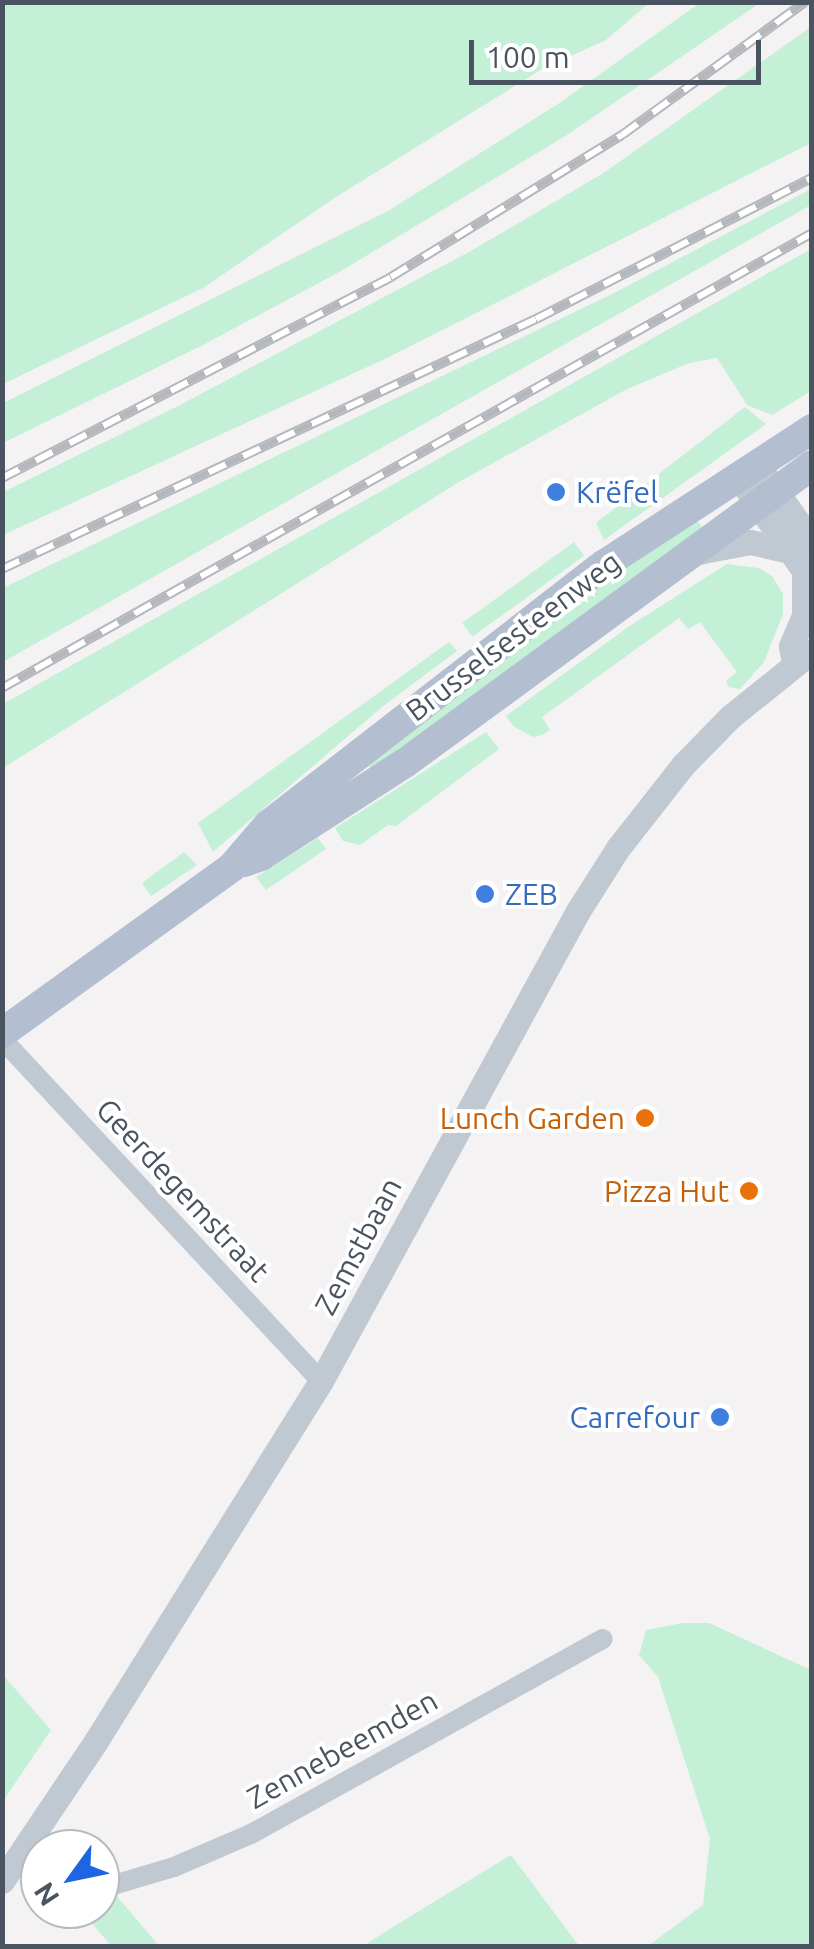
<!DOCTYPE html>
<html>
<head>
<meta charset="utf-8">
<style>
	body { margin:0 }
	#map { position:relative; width:814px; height:1949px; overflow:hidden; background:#f4f2f2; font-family:Ubuntu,sans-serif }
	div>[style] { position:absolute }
	.green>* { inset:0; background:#c3f0d7; transform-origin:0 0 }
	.minor>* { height:20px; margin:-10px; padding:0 10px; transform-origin:10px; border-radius:10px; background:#c0c8d1 }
	.tertiary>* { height:25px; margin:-12.5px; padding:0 12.5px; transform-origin:12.5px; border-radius:12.5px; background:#c0c8d1 }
	.primary>* { height:30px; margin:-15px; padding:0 15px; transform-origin:15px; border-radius:15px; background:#b3bfd0 }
	.rail>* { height:10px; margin-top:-5px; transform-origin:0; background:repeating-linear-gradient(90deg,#fff 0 19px,#b4b7bc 0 38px); box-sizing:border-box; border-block:2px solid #b4b7bc }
	.dots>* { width:28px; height:28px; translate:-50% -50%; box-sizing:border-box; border:5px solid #fff; border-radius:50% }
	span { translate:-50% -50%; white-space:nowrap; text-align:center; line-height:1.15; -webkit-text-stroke:8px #fff; paint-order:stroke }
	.shop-label { font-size:30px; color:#366cbe }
	.left { translate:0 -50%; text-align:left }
	.right { translate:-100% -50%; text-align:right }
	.street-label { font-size:30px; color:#4a5460 }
	.food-label { font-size:30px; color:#c56008 }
	.frame { position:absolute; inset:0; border:5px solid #4a5460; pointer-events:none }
	.north { position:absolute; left:20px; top:1829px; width:100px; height:100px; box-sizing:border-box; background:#fff; border:2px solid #b7bbbf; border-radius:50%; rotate:237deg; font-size:28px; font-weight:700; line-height:40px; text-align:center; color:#4a5460 }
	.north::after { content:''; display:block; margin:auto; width:35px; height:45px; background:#1d65e3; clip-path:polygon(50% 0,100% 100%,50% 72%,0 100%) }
	.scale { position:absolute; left:469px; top:40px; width:292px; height:45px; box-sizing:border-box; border:5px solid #4a5460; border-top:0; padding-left:12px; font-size:30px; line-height:35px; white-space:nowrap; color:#4a5460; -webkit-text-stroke:8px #fff; paint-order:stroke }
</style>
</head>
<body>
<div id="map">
	<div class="green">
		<div style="clip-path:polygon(701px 2px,760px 3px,567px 135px,341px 271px,203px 345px,3px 443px,3px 403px,388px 211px,558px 104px)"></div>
		<div style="clip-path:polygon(2px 3px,3px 2px,649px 3px,606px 40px,542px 69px,336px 197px,203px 288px,3px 384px)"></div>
		<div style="clip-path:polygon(811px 27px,811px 143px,391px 356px,3px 535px,3px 492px,178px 406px,469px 252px,602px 174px)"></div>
		<div style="clip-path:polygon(811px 189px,811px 205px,3px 662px,3px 588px,614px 293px)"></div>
		<div style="clip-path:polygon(811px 249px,811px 391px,772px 415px,747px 405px,717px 358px,689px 363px,627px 389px,459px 482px,3px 768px,3px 704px)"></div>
		<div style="clip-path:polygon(745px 407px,766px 424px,604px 540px,596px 523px)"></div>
		<div style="clip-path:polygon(694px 516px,705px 531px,372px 769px,368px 765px,369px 757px)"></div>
		<div style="left:574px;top:542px;width:17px;height:138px;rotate:54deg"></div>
		<div style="clip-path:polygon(727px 564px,759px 568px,772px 576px,783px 594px,783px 614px,764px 662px,740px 689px,729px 687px,726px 681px,737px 672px,700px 622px,688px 629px,679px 618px,542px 717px,550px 730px,542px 735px,533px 737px,513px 726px,506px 716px,631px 625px)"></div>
		<div style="clip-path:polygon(449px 642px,457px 651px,382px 707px,213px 852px,198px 823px)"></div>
		<div style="clip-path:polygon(486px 732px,499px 749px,396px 826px,388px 825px,360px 845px,343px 841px,335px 828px)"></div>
		<div style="clip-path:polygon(318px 838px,326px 849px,266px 890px,256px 877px)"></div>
		<div style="clip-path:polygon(184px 852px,197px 865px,151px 896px,142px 883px)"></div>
		<div style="clip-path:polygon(683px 1623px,709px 1623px,811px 1670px,811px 1946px,648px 1946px,703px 1905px,710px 1839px,658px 1677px,639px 1655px,646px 1630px)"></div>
		<div style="clip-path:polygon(3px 1675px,51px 1730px,3px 1801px)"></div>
		<div style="clip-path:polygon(511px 1855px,579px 1946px,363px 1946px,388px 1930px)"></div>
		<div style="clip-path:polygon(116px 1895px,159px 1946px,111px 1946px,80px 1909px,100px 1909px,100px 1900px)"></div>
	</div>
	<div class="minor">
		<div style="left:2px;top:1039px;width:468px;rotate:47deg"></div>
		<div style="left:100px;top:1889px;width:77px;rotate:-16.6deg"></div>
		<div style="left:174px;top:1867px;width:84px;rotate:-23.2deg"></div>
		<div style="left:251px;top:1834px;width:402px;rotate:-29deg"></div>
	</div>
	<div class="tertiary">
		<div style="left:737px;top:475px;width:131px;rotate:55deg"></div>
		<div style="left:766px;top:477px;width:80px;rotate:54.7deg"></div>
		<div style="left:698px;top:552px;width:53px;rotate:-10.9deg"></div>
		<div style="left:750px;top:542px;width:41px;rotate:12.7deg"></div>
		<div style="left:794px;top:664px;width:18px;rotate:-99deg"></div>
		<div style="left:791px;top:646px;width:33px;rotate:-67deg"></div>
		<div style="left:804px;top:616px;width:45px;rotate:-90deg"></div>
		<div style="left:2px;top:1881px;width:169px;rotate:-56.1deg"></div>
		<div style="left:96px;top:1741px;width:425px;rotate:-58deg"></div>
		<div style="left:321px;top:1381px;width:536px;rotate:-61.33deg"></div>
		<div style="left:578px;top:911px;width:75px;rotate:-57.6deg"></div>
		<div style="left:618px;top:848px;width:105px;rotate:-51.9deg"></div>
		<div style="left:683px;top:765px;width:67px;rotate:-45.6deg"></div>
		<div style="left:730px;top:717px;width:105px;rotate:-38.8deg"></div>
	</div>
	<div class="primary">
		<div style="left:244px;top:862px;width:18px;rotate:-19deg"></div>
		<div style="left:261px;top:856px;width:171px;rotate:-32.9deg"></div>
		<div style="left:405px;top:763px;width:504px;rotate:-36.21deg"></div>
		<div style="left:2px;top:1033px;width:284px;rotate:-35.8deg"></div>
		<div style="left:232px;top:867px;width:55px;rotate:-49.4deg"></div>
		<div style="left:268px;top:825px;width:426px;rotate:-37.8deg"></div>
		<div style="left:605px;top:564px;width:247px;rotate:-33.1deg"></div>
	</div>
	<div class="rail">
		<div style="left:2px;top:478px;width:438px;rotate:-27.3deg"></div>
		<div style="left:391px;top:277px;width:271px;rotate:-31.6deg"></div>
		<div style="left:622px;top:135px;width:226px;rotate:-36deg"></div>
		<div style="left:2px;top:569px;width:590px;rotate:-25.09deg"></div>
		<div style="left:536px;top:319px;width:310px;rotate:-27.1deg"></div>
		<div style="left:2px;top:688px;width:929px;rotate:-29.32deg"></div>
	</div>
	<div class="dots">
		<div style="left:556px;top:492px;background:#3f7fe0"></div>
		<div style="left:485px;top:894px;background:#3f7fe0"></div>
		<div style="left:645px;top:1118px;background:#e8710a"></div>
		<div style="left:749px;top:1191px;background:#e8710a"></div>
		<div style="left:720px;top:1417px;background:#3f7fe0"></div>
	</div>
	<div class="shop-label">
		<span class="left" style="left:576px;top:492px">Krëfel</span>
		<span class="left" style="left:505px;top:894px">ZEB</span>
		<span class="right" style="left:700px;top:1417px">Carrefour</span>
	</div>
	<div class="street-label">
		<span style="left:513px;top:636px;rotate:-37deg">Brusselsesteenweg</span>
		<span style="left:183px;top:1190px;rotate:47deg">Geerdegemstraat</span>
		<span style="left:358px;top:1246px;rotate:-62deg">Zemstbaan</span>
		<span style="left:342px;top:1749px;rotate:-29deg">Zennebeemden</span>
	</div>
	<div class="food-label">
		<span class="right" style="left:625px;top:1118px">Lunch Garden</span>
		<span class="right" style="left:729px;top:1191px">Pizza Hut</span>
	</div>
	<div class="frame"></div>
	<div class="north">N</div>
	<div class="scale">100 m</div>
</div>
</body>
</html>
